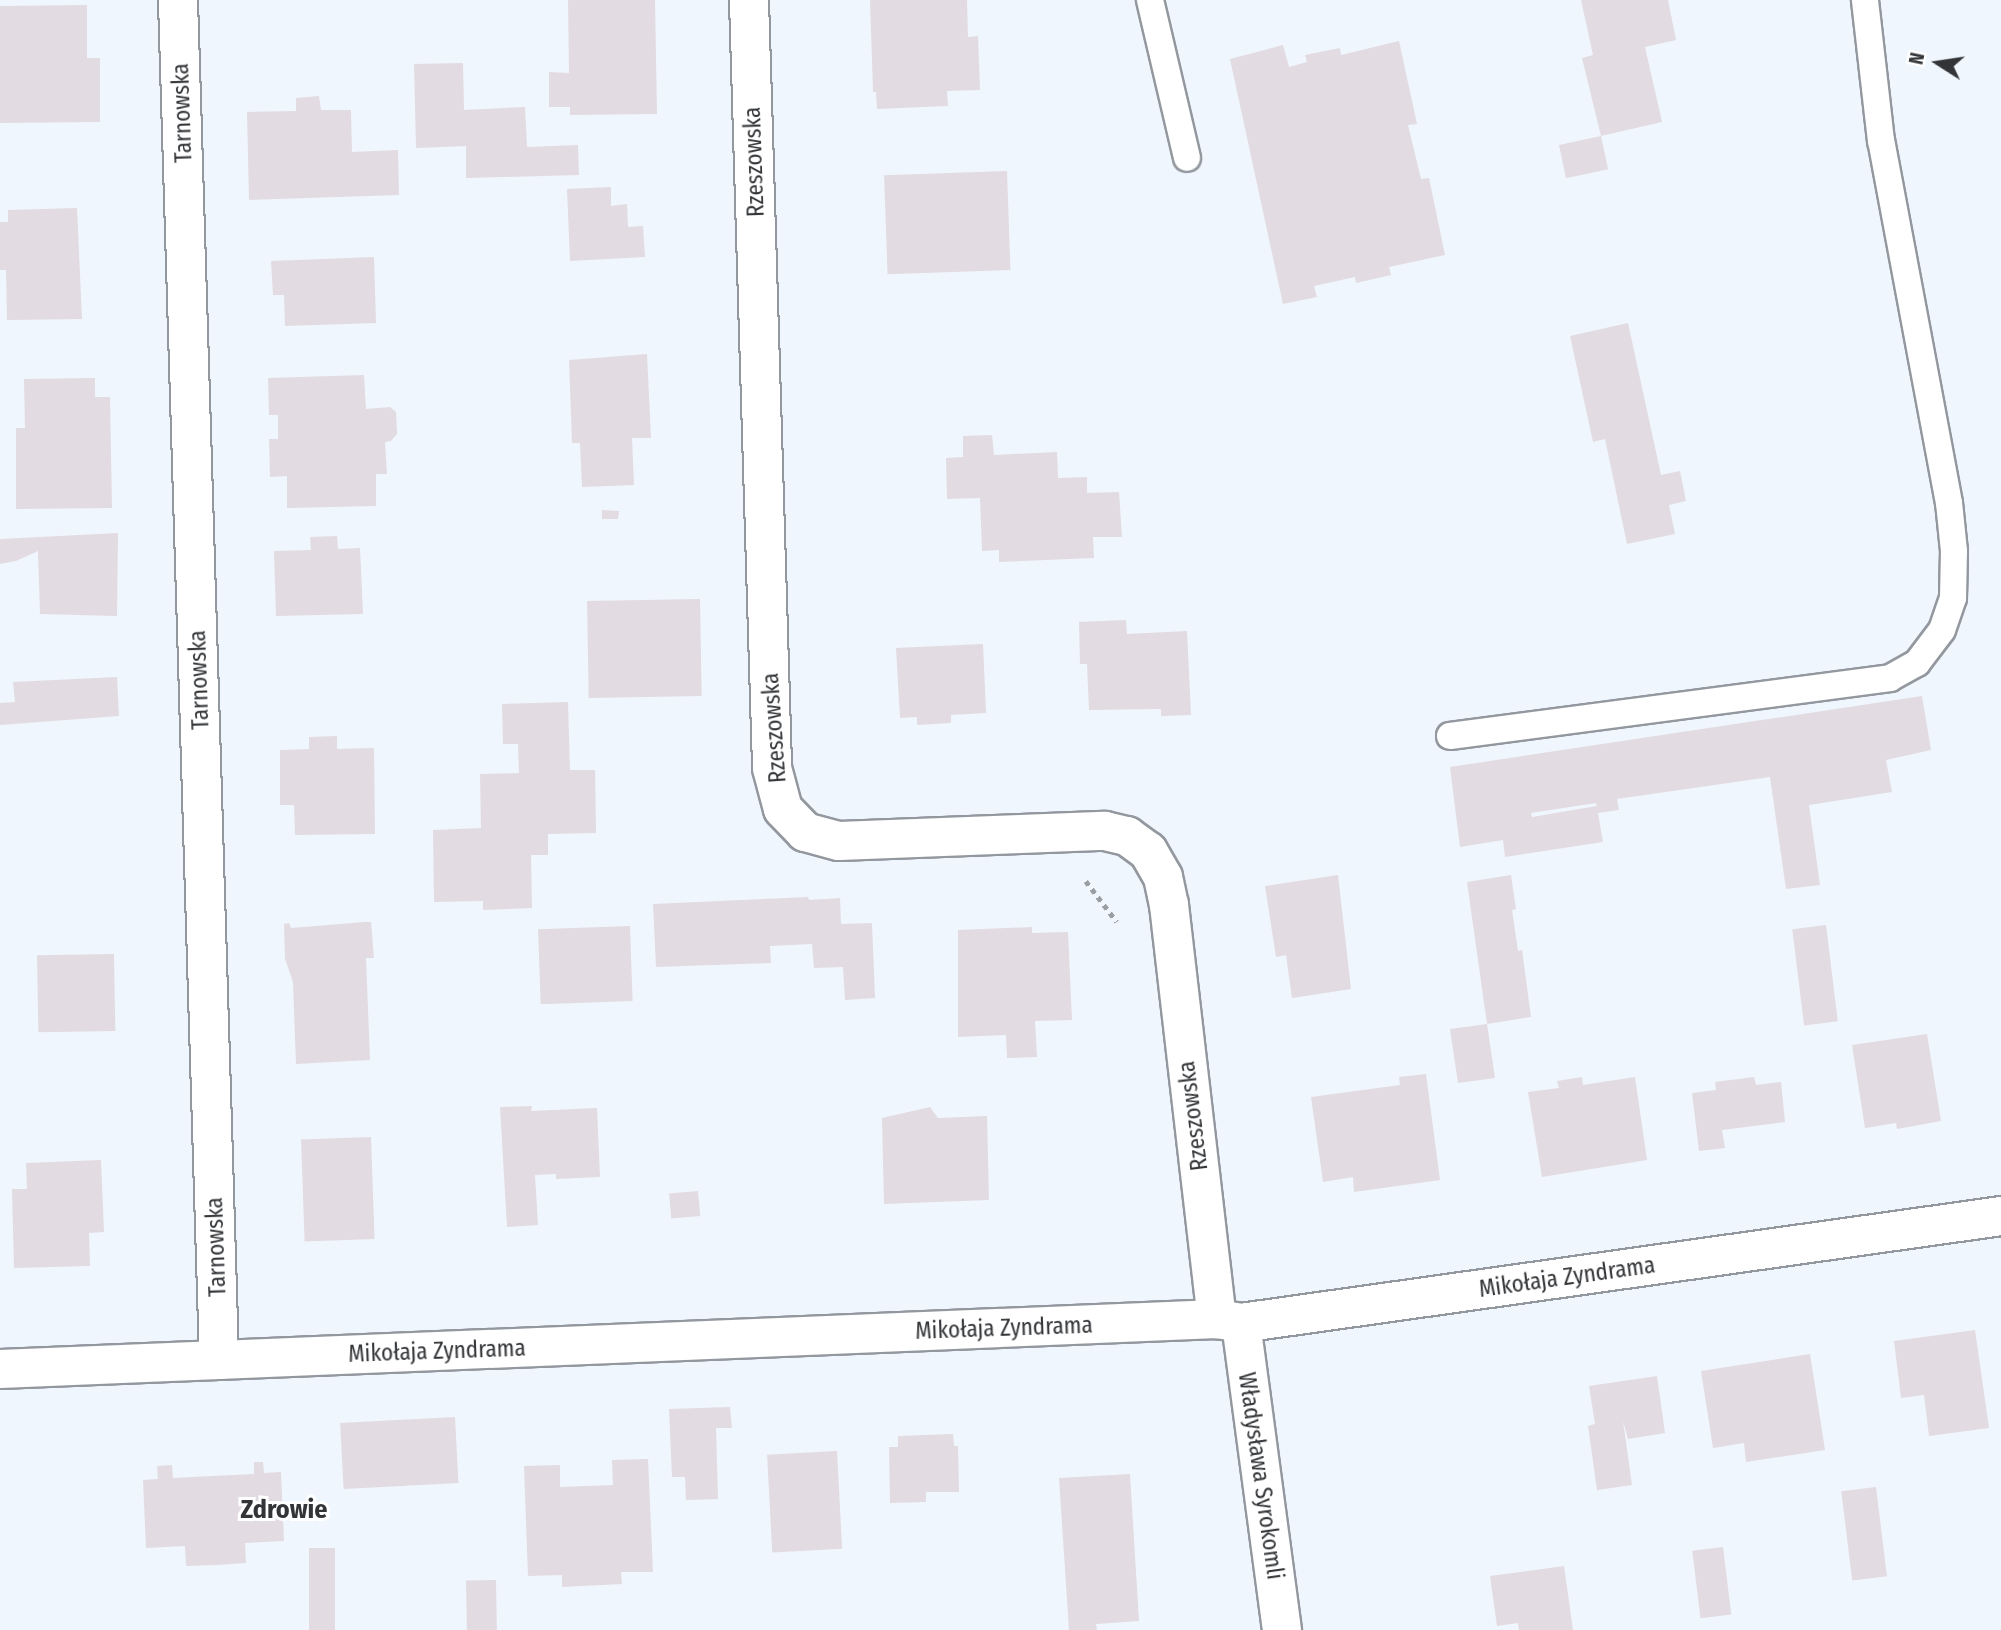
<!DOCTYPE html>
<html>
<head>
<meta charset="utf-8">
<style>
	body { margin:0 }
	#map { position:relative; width:2001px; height:1630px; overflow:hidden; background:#f0f6fd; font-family:"Fira Sans Condensed",sans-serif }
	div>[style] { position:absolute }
	.building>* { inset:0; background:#e2dbe1; transform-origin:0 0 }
	.path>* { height:4.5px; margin-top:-2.25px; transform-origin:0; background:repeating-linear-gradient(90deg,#999ea3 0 5px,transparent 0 10px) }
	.roads { filter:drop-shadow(2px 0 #93989f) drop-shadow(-2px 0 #93989f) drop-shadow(0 2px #93989f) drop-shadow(0 -2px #93989f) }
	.lane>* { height:26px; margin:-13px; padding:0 13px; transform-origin:13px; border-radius:13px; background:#fff }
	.street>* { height:38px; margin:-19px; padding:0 19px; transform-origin:19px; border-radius:19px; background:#fff }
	span { translate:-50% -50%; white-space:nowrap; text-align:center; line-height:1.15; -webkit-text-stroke:6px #fff; paint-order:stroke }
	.street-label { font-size:23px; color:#323437 }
	.quarter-label { font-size:26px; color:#323437; font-weight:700 }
	.north { position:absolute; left:1903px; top:28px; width:70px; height:70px; -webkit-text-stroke:5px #fff; paint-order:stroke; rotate:282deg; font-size:19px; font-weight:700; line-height:28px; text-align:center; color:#323437 }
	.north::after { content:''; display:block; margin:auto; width:24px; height:32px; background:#323437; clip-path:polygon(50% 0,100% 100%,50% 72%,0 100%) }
</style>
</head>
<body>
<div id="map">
	<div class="building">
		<div style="clip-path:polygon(568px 0,655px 0,657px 114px,570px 115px,570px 107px,549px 107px,549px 72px,569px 73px)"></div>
		<div style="clip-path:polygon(870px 0,967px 0,968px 37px,978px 36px,980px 90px,947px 91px,948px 106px,877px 109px,876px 92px,873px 92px)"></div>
		<div style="clip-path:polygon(1581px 0,1668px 0,1676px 40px,1645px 47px,1662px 122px,1601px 136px,1582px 58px,1593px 55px)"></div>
		<div style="clip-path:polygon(87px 5px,87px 58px,100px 58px,100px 122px,0 123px,0 6px)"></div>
		<div style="clip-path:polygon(1399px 41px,1417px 124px,1408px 125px,1421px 179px,1429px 178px,1445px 255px,1389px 267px,1391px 275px,1356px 283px,1355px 277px,1314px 286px,1317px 297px,1283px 304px,1230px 59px,1283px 45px,1289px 67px,1307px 62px,1305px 55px,1340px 48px,1341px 55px)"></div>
		<div style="clip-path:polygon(463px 63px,464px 110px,525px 107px,527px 147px,578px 145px,579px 175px,466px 178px,466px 146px,416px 148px,414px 64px)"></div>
		<div style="clip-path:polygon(319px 96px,321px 110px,351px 110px,352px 152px,398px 150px,399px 195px,249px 200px,247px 112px,296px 111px,296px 98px)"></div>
		<div style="left:1601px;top:136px;width:34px;height:43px;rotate:78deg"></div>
		<div style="left:1007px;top:171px;width:99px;height:123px;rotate:88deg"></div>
		<div style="clip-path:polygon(611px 187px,611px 206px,627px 204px,628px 227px,643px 226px,645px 257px,570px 261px,567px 189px)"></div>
		<div style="clip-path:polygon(77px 208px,82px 319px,7px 320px,6px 270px,0 270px,0 222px,8px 222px,8px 210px)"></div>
		<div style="clip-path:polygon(374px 257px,376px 323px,285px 326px,284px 295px,273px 295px,271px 261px)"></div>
		<div style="clip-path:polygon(1628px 323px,1661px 475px,1680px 471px,1686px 501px,1669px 505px,1675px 534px,1627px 544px,1605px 439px,1593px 442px,1570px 336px)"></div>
		<div style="clip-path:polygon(647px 354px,651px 438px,632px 438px,634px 485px,582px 487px,580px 443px,572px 443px,569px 360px)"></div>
		<div style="clip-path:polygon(364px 375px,366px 409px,390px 407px,396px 412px,397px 434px,391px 441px,385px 442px,387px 474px,376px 474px,376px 506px,287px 508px,287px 476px,270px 477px,269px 439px,278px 439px,278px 415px,269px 415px,268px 378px)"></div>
		<div style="clip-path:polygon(95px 378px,95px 397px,110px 397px,112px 508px,16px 509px,16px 428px,25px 428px,24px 379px)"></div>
		<div style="clip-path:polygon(992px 435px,994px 455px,1057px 452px,1058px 478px,1087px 477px,1087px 493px,1119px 492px,1122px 537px,1093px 537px,1094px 558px,999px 562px,999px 550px,982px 551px,980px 498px,947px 499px,946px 458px,963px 457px,963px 436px)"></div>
		<div style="clip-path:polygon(602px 510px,619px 511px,618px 519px,602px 519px)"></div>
		<div style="clip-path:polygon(118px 533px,117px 616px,40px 614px,38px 551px,16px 561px,0 564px,0 539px)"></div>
		<div style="clip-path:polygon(337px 536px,338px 549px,360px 548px,363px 614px,276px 616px,274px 551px,311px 550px,310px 537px)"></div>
		<div style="left:700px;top:599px;width:97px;height:113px;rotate:89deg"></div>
		<div style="clip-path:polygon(1126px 620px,1127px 634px,1187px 631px,1191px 715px,1161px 716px,1161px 709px,1089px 710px,1087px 664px,1080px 664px,1079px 622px)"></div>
		<div style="clip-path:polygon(983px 644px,986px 713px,951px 715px,951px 723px,917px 725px,917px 717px,900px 718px,896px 648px)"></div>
		<div style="clip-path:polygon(117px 677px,119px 716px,0 725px,0 703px,15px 702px,13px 682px)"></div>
		<div style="clip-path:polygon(evenodd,1922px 696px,1931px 750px,1886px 760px,1892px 792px,1809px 805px,1820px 885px,1786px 889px,1770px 777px,1617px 799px,1619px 810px,1598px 813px,1603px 842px,1505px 857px,1503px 840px,1460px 847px,1450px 767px,1922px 696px,1596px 803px,1597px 806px,1532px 817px,1531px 813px,1596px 803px)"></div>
		<div style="clip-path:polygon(568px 702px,570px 770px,595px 770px,596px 833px,548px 834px,548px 855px,531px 855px,532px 908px,483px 910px,483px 901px,434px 902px,433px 830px,481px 828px,480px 774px,519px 773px,518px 744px,503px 744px,502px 704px)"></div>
		<div style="clip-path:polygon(337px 736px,337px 749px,374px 748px,375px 834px,295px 835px,294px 805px,280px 805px,280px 750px,309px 749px,309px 737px)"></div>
		<div style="clip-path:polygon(1338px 875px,1351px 989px,1292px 998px,1286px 955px,1276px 957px,1265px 886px)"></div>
		<div style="clip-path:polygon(1511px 875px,1516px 909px,1512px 910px,1518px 951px,1522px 950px,1531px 1017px,1487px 1024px,1495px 1078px,1458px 1083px,1450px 1029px,1487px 1024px,1467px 882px)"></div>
		<div style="clip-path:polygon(808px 897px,809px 900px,840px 898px,841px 924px,872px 923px,875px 998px,845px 1000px,843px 967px,814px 968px,812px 944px,770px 946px,771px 963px,656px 967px,653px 904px)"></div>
		<div style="clip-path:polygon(365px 922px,371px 922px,374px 958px,366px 958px,370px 1060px,296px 1064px,293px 982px,285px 959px,284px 924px,289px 923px,291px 928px)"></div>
		<div style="left:1826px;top:925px;width:97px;height:34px;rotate:83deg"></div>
		<div style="left:630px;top:926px;width:75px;height:92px;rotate:88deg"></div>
		<div style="clip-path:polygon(1032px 927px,1032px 933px,1068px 932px,1072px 1020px,1035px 1021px,1037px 1057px,1007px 1058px,1006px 1035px,958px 1037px,958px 930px)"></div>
		<div style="left:114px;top:954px;width:77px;height:77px;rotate:89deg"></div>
		<div style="clip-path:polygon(1927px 1034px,1941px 1121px,1897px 1129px,1896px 1123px,1865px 1128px,1852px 1045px)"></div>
		<div style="clip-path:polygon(1426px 1074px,1440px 1180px,1354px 1192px,1353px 1177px,1323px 1182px,1311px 1097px,1400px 1085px,1399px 1077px)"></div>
		<div style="clip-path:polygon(1582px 1077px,1583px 1085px,1635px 1077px,1647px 1160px,1542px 1177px,1528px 1092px,1559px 1088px,1557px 1081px)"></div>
		<div style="clip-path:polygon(1754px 1077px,1756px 1085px,1781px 1082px,1785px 1122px,1722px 1130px,1725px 1148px,1699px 1151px,1692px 1093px,1716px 1090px,1715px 1082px)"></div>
		<div style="clip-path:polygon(532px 1106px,531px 1111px,597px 1108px,600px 1177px,556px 1179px,556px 1174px,535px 1175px,538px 1225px,507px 1227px,500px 1107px)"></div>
		<div style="clip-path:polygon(930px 1107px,938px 1118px,987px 1116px,989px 1200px,884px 1204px,882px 1118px)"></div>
		<div style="left:371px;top:1137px;width:102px;height:70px;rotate:88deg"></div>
		<div style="clip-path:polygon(101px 1160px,104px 1232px,89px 1233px,90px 1266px,14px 1268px,12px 1189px,27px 1189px,26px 1163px)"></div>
		<div style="left:698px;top:1191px;width:25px;height:29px;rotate:85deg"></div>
		<div style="clip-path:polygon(1975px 1330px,1989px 1428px,1929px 1436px,1924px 1395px,1901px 1398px,1894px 1341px)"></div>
		<div style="clip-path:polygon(1810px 1354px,1825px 1450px,1746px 1462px,1744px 1443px,1713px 1448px,1701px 1371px)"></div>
		<div style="clip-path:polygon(1657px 1376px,1665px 1433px,1628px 1439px,1623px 1421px,1632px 1485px,1597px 1490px,1588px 1426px,1595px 1424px,1589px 1386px)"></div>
		<div style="clip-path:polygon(730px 1407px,732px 1428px,716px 1428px,718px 1499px,686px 1500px,685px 1477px,672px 1477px,669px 1409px)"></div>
		<div style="left:455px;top:1417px;width:66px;height:115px;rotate:87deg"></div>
		<div style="clip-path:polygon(953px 1434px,954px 1446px,958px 1446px,959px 1492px,926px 1492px,926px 1502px,890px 1503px,889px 1447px,898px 1447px,898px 1436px)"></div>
		<div style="left:837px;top:1451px;width:98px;height:70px;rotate:87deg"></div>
		<div style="clip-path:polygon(648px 1459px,653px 1572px,621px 1572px,622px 1584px,562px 1587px,562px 1575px,528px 1576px,524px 1466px,560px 1465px,560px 1487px,613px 1485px,612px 1460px)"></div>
		<div style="clip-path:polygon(254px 1462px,263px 1462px,264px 1473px,281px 1472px,284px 1541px,245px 1543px,246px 1563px,217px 1565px,186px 1566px,185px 1546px,146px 1548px,143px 1480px,158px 1479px,157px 1466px,172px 1465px,173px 1478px,254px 1474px)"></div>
		<div style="clip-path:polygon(1130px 1474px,1139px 1621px,1096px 1624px,1097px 1630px,1069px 1630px,1059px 1478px)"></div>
		<div style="left:1876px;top:1487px;width:90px;height:35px;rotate:83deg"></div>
		<div style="left:1723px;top:1547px;width:68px;height:31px;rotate:83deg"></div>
		<div style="left:309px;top:1548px;width:26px;height:82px"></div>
		<div style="clip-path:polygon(1564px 1566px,1573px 1630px,1519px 1630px,1518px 1623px,1497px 1626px,1490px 1576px)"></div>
		<div style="left:496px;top:1580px;width:50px;height:30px;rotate:89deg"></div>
	</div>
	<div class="path">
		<div style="left:1086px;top:881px;width:51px;rotate:52.9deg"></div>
	</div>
	<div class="roads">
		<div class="lane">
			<div style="left:1150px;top:0;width:162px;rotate:76.8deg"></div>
			<div style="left:1450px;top:736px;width:444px;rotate:-7.5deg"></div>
			<div style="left:1890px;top:678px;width:31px;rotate:-29deg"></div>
			<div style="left:1917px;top:663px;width:41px;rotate:-52.9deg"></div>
			<div style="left:1942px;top:630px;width:34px;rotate:-71deg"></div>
			<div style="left:1953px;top:598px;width:47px;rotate:-88.8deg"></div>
			<div style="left:1954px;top:551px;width:48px;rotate:-95.9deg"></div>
			<div style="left:1949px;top:503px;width:368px;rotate:-100.6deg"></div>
			<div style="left:1881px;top:141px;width:142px;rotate:-96.5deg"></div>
		</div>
		<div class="street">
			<div style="left:178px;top:0;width:1361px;rotate:88.27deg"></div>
			<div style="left:749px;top:0;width:768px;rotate:88.28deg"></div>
			<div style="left:772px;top:768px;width:42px;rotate:75deg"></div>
			<div style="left:783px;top:809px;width:32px;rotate:46deg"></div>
			<div style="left:805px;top:832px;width:35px;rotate:15deg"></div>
			<div style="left:839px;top:841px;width:266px;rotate:-2.2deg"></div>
			<div style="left:1105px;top:831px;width:23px;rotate:13deg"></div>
			<div style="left:1127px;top:836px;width:26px;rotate:36deg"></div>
			<div style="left:1148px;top:851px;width:30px;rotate:60deg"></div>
			<div style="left:1163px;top:877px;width:29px;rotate:78deg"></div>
			<div style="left:1169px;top:905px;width:417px;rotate:83.4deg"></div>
			<div style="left:1241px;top:1323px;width:310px;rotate:82.4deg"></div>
			<div style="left:0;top:1369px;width:1218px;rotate:-2.35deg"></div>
			<div style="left:1217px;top:1319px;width:24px;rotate:9deg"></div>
			<div style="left:1241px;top:1323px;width:767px;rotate:-8.01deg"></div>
		</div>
	</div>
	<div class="street-label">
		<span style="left:182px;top:113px;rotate:-92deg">Tarnowska</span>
		<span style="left:754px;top:162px;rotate:-92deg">Rzeszowska</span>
		<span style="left:199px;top:680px;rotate:-92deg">Tarnowska</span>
		<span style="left:774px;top:728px;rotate:-94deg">Rzeszowska</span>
		<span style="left:1193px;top:1116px;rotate:-97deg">Rzeszowska</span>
		<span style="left:216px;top:1247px;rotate:-92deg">Tarnowska</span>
		<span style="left:1567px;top:1277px;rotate:-8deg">Mikołaja Zyndrama</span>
		<span style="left:1004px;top:1328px;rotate:-2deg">Mikołaja Zyndrama</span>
		<span style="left:437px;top:1351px;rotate:-2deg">Mikołaja Zyndrama</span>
		<span style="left:1261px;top:1476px;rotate:82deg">Władysława Syrokomli</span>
	</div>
	<div class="quarter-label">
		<span style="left:284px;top:1510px">Zdrowie</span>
	</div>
	<div class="north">N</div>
</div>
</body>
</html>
